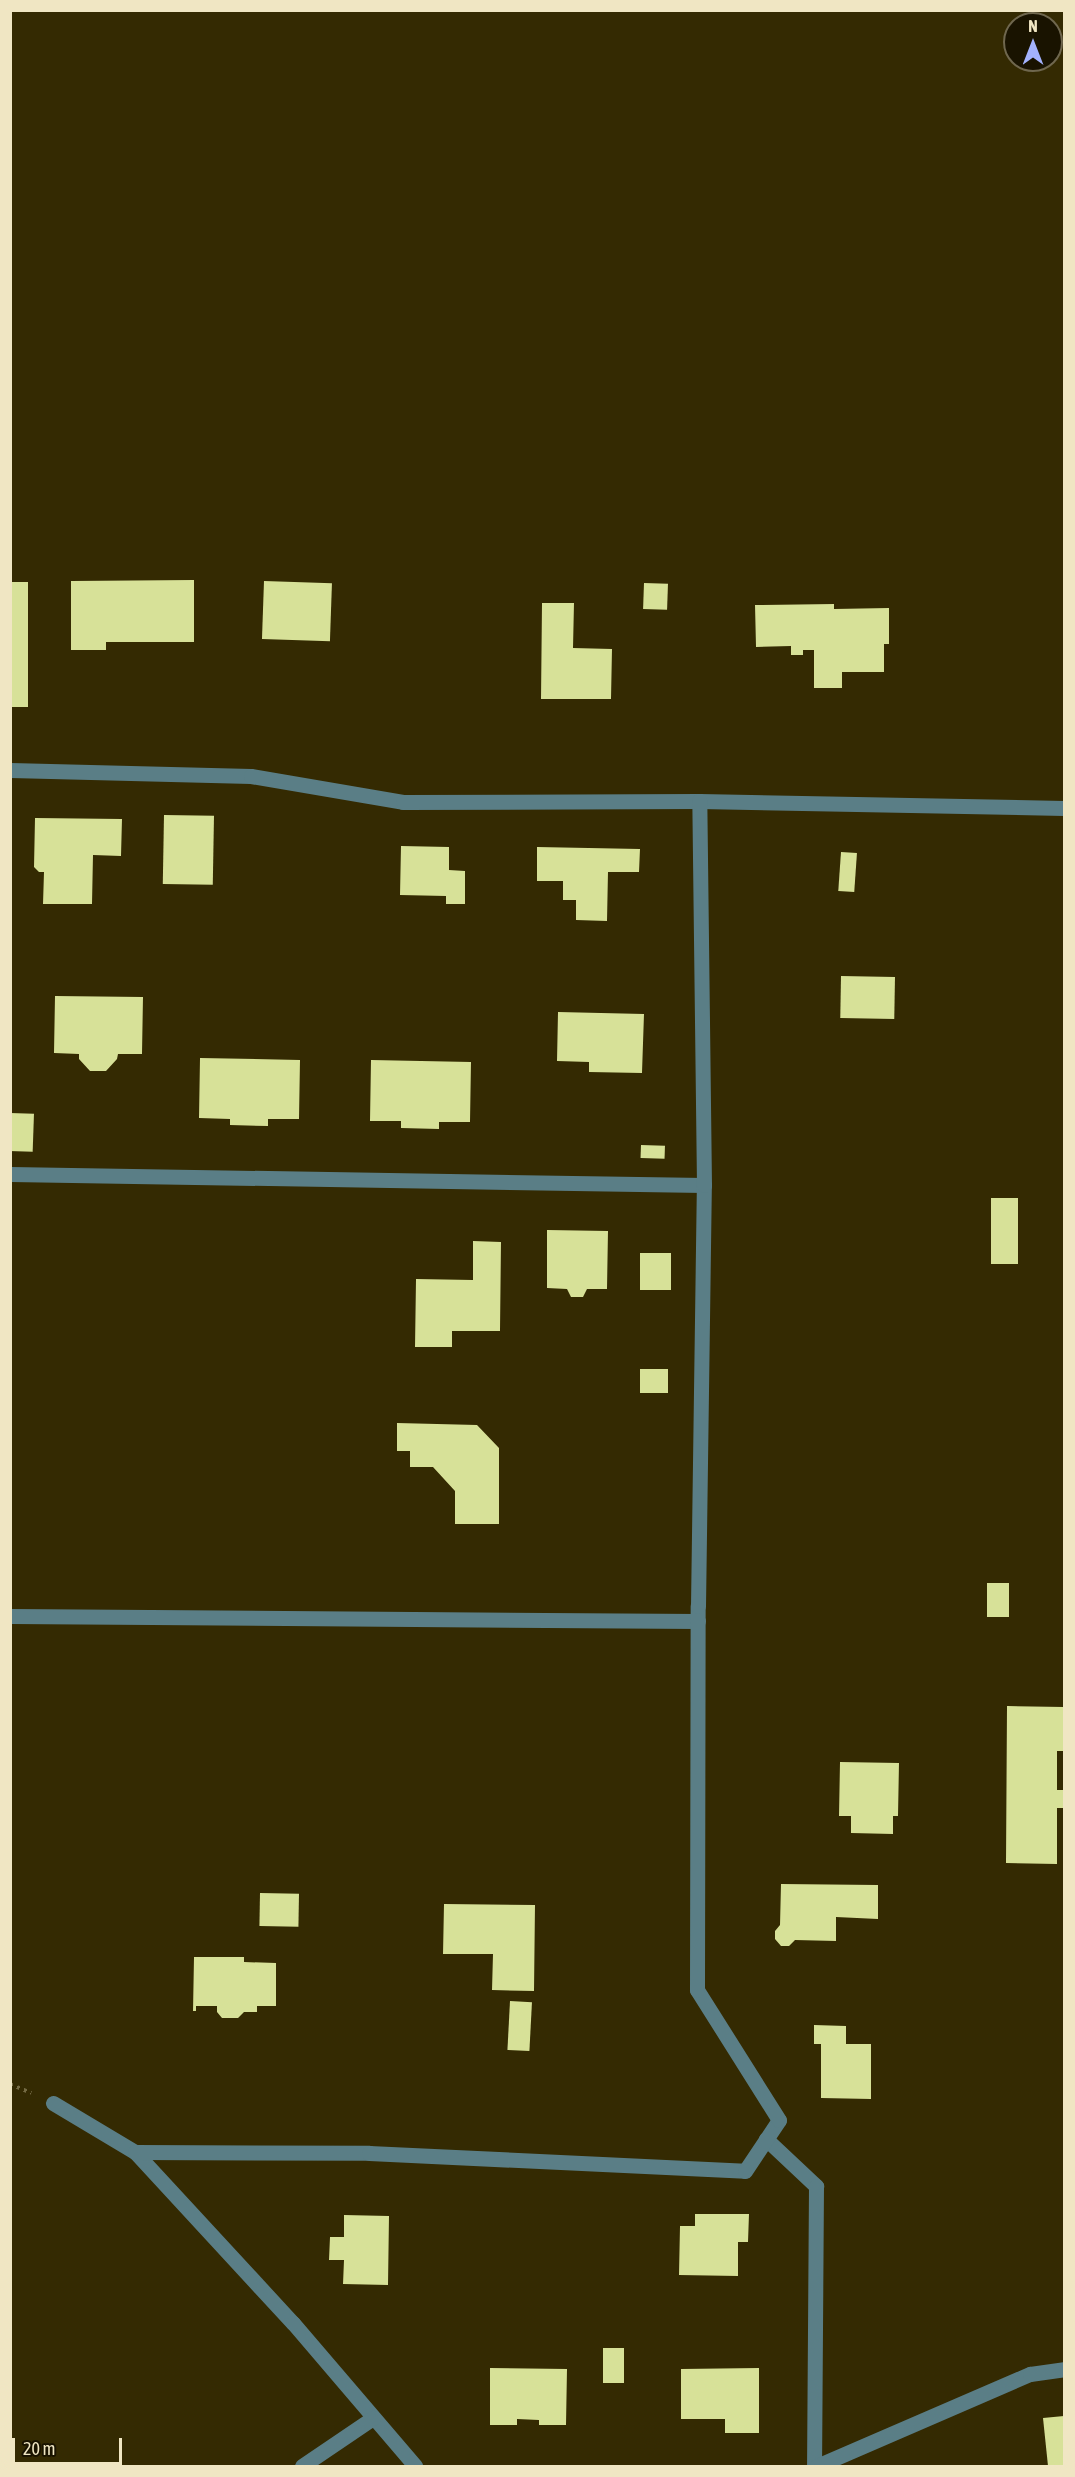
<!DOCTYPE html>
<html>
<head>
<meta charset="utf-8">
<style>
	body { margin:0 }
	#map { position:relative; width:1075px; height:2477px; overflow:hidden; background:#342a02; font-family:"Asap Condensed",sans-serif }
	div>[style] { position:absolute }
	.building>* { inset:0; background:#d7e198; transform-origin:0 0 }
	.path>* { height:4px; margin-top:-2px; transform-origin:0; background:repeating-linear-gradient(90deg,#746a44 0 3px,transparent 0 7.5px) }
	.minor>* { height:15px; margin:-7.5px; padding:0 7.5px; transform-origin:7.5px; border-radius:7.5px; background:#5a7e86 }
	span { translate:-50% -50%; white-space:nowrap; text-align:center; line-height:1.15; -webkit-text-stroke:6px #191300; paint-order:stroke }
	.frame { position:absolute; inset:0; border:12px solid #f0e6c3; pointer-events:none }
	.north { position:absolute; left:1003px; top:12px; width:60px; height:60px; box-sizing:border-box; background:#191300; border:2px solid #6f674e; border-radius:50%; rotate:0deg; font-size:16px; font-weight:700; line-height:24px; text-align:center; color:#f0e6c3 }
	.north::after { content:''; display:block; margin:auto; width:21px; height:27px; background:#a3b2fd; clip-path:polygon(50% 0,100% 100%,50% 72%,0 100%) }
	.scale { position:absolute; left:12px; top:2438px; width:110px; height:27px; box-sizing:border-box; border:3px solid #f0e6c3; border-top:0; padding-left:8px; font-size:18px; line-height:21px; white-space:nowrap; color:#f0e6c3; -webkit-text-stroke:4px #191300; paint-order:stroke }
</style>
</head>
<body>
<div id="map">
	<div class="building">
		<div style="clip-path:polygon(194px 580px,194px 642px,106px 642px,106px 650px,71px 650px,71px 581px)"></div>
		<div style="left:264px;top:581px;width:68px;height:58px;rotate:2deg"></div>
		<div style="left:10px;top:582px;width:18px;height:125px"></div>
		<div style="left:644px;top:583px;width:24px;height:26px;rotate:2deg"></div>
		<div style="clip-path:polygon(542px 603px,574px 603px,573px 648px,612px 649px,611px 699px,541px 699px)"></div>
		<div style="clip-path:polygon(834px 604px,834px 609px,889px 608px,889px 644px,884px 644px,884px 672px,842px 672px,842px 688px,814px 688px,814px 650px,803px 650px,803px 655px,791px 655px,791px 646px,756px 647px,755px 605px)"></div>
		<div style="left:164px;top:815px;width:50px;height:69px;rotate:1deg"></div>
		<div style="clip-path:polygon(35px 818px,122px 819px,121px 856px,93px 855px,92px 904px,43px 904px,44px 872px,39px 872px,34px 867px)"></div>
		<div style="clip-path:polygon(401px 846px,449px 847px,449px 870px,465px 871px,465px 904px,446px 904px,446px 896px,400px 895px)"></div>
		<div style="clip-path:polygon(537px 847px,640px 849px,639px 872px,608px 872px,607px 921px,576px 920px,576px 900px,563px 900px,563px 881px,537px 881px)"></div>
		<div style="left:841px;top:852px;width:16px;height:39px;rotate:4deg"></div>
		<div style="left:841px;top:976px;width:54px;height:42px;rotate:1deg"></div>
		<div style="clip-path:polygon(55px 996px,143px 997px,142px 1054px,118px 1054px,117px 1059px,106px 1071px,90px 1071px,79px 1059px,79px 1054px,54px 1053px)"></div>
		<div style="clip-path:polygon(558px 1012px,644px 1014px,642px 1073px,589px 1072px,589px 1062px,557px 1061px)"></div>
		<div style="clip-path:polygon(200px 1058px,300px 1060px,299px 1119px,268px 1119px,268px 1126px,230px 1125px,230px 1119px,199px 1118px)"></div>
		<div style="clip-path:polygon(371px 1060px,471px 1062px,470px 1122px,439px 1122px,439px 1129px,401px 1128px,401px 1121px,370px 1121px)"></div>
		<div style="left:10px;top:1113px;width:24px;height:38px;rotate:2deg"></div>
		<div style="left:641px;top:1145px;width:24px;height:13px;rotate:2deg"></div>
		<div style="left:991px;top:1198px;width:27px;height:66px"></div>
		<div style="clip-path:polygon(547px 1230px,608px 1231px,607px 1289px,587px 1289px,583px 1297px,571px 1297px,567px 1289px,547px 1288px)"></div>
		<div style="clip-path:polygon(473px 1241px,501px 1242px,500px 1331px,452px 1331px,452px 1347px,415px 1347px,416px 1279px,473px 1280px)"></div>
		<div style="left:640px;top:1253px;width:31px;height:37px"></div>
		<div style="left:640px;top:1369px;width:28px;height:24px"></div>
		<div style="clip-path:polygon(397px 1423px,477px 1425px,499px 1448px,499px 1524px,455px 1524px,455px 1491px,433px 1467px,410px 1467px,410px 1451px,397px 1451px)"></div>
		<div style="left:987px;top:1583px;width:22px;height:34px"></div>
		<div style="clip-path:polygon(1007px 1706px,1064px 1707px,1064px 1751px,1057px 1751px,1057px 1790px,1064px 1790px,1064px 1808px,1057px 1808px,1057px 1864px,1006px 1863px)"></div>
		<div style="clip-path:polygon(840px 1762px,899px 1763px,898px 1816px,893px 1816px,893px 1834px,851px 1833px,851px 1816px,839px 1816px)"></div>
		<div style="clip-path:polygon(781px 1884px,878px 1885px,878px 1919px,836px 1917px,836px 1941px,795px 1940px,789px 1946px,781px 1946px,775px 1939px,775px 1931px,780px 1925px)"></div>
		<div style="left:260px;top:1893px;width:39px;height:33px;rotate:1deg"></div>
		<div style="clip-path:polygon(444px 1904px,535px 1905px,534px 1991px,492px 1990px,493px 1954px,443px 1954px)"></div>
		<div style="clip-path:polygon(194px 1957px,244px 1957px,244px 1962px,276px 1963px,276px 2006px,257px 2006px,257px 2012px,244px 2012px,238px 2018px,222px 2018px,217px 2012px,217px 2006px,196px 2006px,196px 2011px,193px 2011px)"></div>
		<div style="left:510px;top:2001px;width:22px;height:49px;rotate:3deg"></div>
		<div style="clip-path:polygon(814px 2025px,846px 2026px,846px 2044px,871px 2044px,871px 2099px,821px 2098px,821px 2044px,814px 2044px)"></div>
		<div style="clip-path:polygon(695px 2214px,749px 2214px,748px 2242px,738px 2242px,738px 2276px,679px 2275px,680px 2226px,695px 2226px)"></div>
		<div style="clip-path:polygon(344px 2215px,389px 2216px,388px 2285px,343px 2284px,344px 2260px,329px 2260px,330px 2237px,344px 2237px)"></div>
		<div style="left:603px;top:2348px;width:21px;height:35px"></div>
		<div style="clip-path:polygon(490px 2368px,567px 2369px,566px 2425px,539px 2425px,539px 2420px,517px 2419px,517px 2425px,490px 2425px)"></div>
		<div style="clip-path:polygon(759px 2368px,759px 2433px,725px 2433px,725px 2419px,681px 2419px,681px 2369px)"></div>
		<div style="clip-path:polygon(1064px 2416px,1064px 2466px,1048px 2466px,1043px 2418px)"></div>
	</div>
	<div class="path">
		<div style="left:10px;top:2084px;width:23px;rotate:23deg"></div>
	</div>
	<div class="minor">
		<div style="left:10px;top:770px;width:241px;rotate:1.4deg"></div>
		<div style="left:251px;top:776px;width:154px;rotate:9.7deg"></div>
		<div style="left:403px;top:802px;width:296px;rotate:-0.2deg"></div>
		<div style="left:699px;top:801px;width:365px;rotate:1.1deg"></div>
		<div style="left:10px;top:1174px;width:694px;rotate:0.91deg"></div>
		<div style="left:10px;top:1616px;width:688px;rotate:0.42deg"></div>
		<div style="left:53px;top:2103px;width:96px;rotate:30.9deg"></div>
		<div style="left:135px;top:2152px;width:233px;rotate:47.3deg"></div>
		<div style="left:293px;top:2323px;width:188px;rotate:49.5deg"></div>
		<div style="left:766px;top:2139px;width:69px;rotate:43.2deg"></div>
		<div style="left:816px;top:2186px;width:280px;rotate:90.4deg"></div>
		<div style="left:135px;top:2152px;width:234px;rotate:0.2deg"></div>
		<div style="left:369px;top:2153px;width:376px;rotate:2.7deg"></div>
		<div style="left:745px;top:2171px;width:61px;rotate:-56.3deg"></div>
		<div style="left:779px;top:2120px;width:154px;rotate:-122.2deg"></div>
		<div style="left:697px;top:1990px;width:384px;rotate:-89.9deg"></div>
		<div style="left:698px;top:1606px;width:421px;rotate:-89.2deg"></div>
		<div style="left:704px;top:1185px;width:384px;rotate:-90.7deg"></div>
		<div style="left:302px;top:2466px;width:86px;rotate:-34.1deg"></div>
		<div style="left:817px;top:2466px;width:232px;rotate:-23.4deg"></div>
		<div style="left:1030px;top:2374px;width:34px;rotate:-8deg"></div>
	</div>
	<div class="frame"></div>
	<div class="north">N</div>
	<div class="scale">20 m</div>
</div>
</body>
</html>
